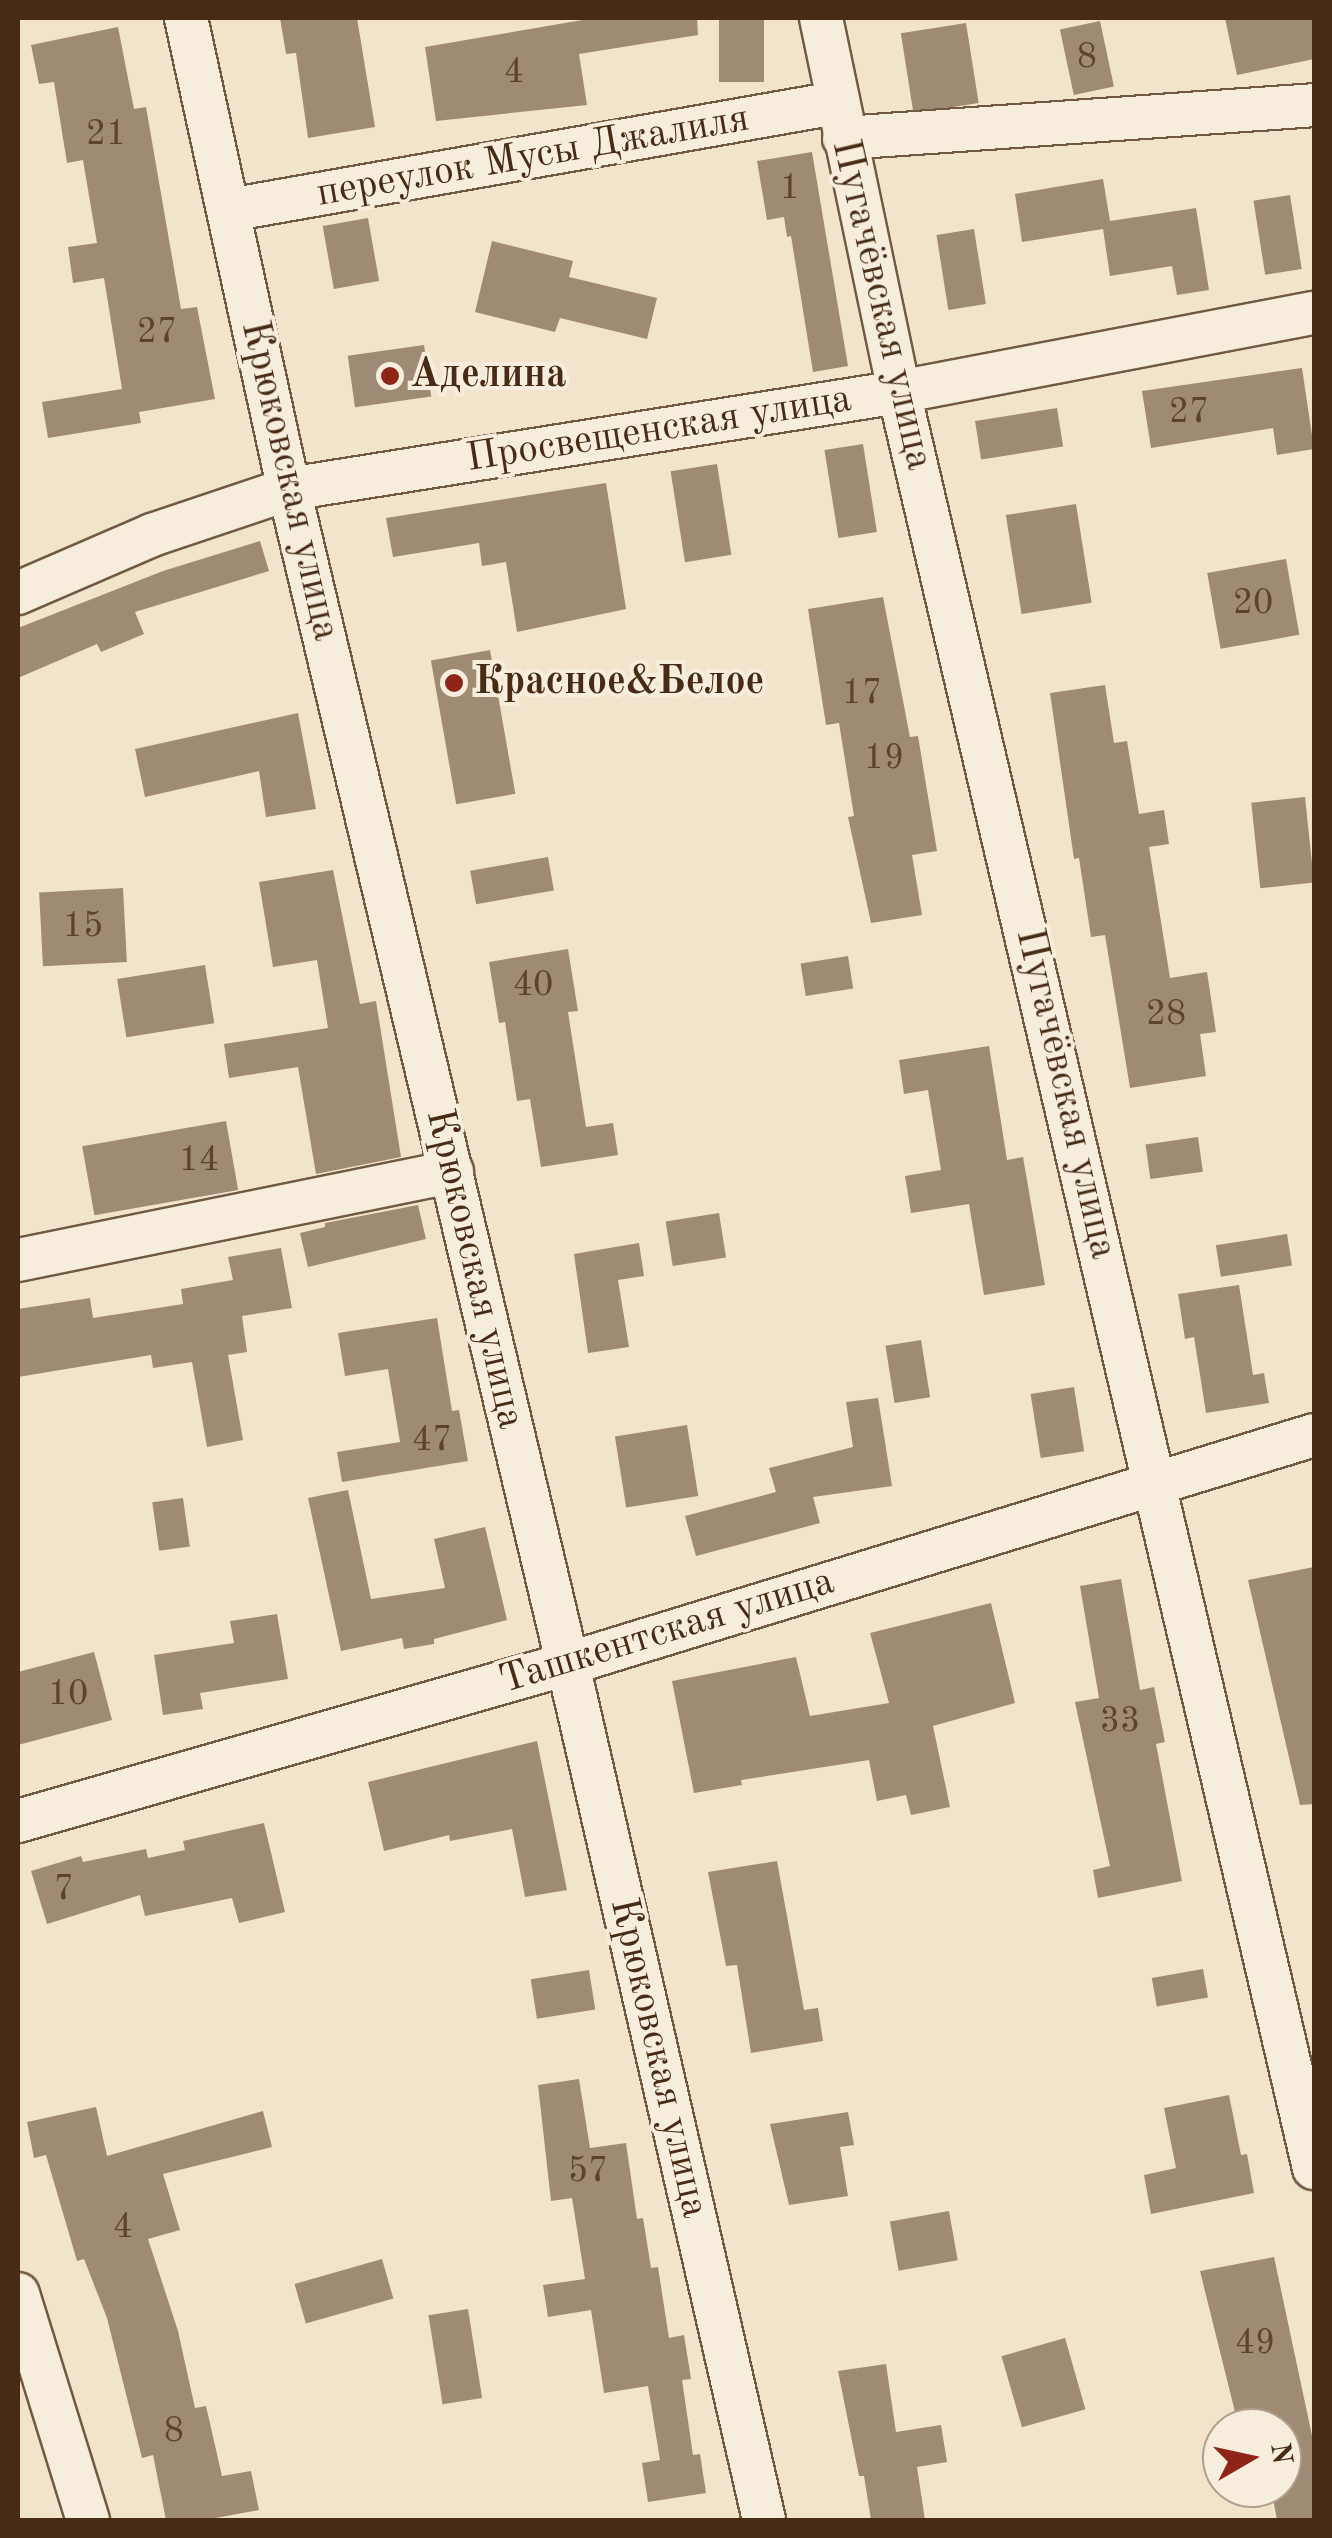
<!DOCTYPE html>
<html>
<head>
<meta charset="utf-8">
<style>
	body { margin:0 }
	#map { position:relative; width:1332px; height:2538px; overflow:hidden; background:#f1e4ca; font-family:"Old Standard TT",serif }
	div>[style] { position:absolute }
	.building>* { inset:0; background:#9f8b73; transform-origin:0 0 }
	.roads { filter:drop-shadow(2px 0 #725942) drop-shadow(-2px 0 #725942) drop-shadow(0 2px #725942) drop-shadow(0 -2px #725942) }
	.minor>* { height:42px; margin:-21px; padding:0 21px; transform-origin:21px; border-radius:21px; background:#f6eddd }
	.dots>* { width:28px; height:28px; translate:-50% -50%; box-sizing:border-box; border:5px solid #f6eddd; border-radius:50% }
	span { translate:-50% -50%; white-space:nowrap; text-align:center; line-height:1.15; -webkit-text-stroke:8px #f6eddd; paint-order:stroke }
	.number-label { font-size:35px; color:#5d432c }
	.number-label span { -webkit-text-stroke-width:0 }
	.street-label { font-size:40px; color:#472b14 }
	.poi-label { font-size:40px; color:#472b14; font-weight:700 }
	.left { translate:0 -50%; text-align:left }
	.frame { position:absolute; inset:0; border:20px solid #472b14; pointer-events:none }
	.north { position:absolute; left:1202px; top:2408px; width:100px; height:100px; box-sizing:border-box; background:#f6eddd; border:2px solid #b09f8d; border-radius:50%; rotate:81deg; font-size:28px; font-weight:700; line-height:40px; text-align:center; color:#472b14 }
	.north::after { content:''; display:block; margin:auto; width:35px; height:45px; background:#8f2418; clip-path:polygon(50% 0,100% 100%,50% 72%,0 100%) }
</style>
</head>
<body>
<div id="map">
	<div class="building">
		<div style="clip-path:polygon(280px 18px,357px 18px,375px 127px,308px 138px,296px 53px,286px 54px)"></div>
		<div style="clip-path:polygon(594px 18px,697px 18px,698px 35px,579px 54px,587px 105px,436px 121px,425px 47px)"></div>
		<div style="left:719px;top:18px;width:45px;height:64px"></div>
		<div style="clip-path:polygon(1225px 18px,1314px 18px,1314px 59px,1237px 75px)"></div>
		<div style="left:1100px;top:21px;width:67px;height:41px;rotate:78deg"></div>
		<div style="left:966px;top:23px;width:81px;height:66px;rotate:81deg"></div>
		<div style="clip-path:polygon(118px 27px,134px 109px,146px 107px,181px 309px,197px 307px,215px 399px,139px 412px,141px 423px,48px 438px,42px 402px,122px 389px,104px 278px,73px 283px,68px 247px,97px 243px,83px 160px,67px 163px,54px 82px,39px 84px,31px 45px)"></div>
		<div style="clip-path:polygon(812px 152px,848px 366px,813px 372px,791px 236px,787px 237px,784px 217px,767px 220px,757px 161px)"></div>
		<div style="clip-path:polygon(1103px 179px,1110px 221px,1196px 208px,1209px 290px,1177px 295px,1172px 266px,1110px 276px,1103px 229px,1022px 242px,1015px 194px)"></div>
		<div style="left:1290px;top:195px;width:75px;height:37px;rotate:81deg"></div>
		<div style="left:368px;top:218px;width:64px;height:46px;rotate:80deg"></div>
		<div style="left:974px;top:229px;width:76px;height:38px;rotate:81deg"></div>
		<div style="clip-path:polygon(492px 241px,573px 261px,569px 277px,657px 298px,647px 339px,560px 318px,555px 332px,475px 312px)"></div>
		<div style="left:424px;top:345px;width:52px;height:77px;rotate:82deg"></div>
		<div style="clip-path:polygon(1302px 368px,1314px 449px,1277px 455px,1273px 428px,1151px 448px,1142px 391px)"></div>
		<div style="left:1057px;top:408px;width:39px;height:83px;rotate:81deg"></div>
		<div style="left:863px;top:444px;width:89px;height:39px;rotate:81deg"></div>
		<div style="left:717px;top:464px;width:92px;height:47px;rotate:81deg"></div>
		<div style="clip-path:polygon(606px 483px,626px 609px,517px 632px,506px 562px,482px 566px,479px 543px,393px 557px,386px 518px)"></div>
		<div style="left:1076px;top:504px;width:100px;height:71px;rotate:81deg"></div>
		<div style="clip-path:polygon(260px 541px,269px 571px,135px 612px,144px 634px,101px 652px,97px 644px,18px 678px,18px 628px,163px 571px)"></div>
		<div style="left:1286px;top:559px;width:77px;height:80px;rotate:80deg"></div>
		<div style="clip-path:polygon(883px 597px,910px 737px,918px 736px,937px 851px,912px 855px,922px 915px,871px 923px,848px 817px,854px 816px,839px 723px,826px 725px,808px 609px)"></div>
		<div style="left:490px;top:650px;width:146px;height:60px;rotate:80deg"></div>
		<div style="clip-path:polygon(1105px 685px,1114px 743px,1127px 741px,1139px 814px,1164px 810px,1169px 844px,1149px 847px,1170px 978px,1207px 972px,1216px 1032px,1200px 1034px,1206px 1076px,1130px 1088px,1105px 935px,1091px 937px,1079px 858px,1074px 859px,1050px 693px)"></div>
		<div style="clip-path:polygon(298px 713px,316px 809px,266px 817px,259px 771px,145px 797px,135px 749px)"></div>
		<div style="left:1305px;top:797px;width:86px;height:54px;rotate:84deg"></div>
		<div style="left:548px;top:857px;width:34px;height:79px;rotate:80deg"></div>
		<div style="clip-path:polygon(333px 870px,360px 1004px,376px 1001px,401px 1157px,316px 1174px,298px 1067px,229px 1078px,224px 1044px,328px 1028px,317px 960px,273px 967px,259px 882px)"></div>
		<div style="left:123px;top:888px;width:74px;height:84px;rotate:87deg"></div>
		<div style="clip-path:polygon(568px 949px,578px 1011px,568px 1012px,586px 1127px,613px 1123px,618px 1155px,541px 1167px,530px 1099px,517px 1101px,505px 1022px,499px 1023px,489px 962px)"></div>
		<div style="left:848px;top:956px;width:33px;height:48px;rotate:81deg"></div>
		<div style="left:205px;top:965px;width:59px;height:89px;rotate:81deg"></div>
		<div style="clip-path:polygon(989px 1046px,1007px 1160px,1023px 1157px,1045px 1285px,984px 1295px,969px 1204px,911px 1213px,905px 1176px,941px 1170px,928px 1090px,904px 1094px,899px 1060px)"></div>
		<div style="left:226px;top:1121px;width:70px;height:146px;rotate:80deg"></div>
		<div style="left:1198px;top:1137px;width:35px;height:53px;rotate:82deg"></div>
		<div style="clip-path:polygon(418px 1205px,426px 1239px,308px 1267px,300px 1233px,325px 1227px,325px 1223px)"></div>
		<div style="left:719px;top:1213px;width:45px;height:54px;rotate:81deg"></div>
		<div style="left:1287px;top:1234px;width:32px;height:72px;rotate:81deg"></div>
		<div style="clip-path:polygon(639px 1243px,644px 1276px,618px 1280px,629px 1347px,588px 1353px,574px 1254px)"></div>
		<div style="clip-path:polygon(281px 1248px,292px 1308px,242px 1316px,247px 1352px,228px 1355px,243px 1440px,207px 1447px,192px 1362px,153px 1368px,151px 1355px,18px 1377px,18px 1309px,90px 1298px,93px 1318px,183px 1304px,181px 1289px,233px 1280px,228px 1257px)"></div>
		<div style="clip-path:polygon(1239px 1285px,1253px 1375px,1264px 1373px,1269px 1403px,1206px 1413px,1194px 1337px,1185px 1339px,1178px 1294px)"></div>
		<div style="clip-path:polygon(437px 1318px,452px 1411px,459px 1410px,468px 1461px,342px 1482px,337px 1452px,400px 1442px,388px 1369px,345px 1376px,338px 1333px)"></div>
		<div style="left:921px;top:1340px;width:58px;height:36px;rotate:81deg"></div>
		<div style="left:1074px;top:1387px;width:65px;height:44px;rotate:81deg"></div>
		<div style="clip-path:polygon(878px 1398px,892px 1486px,813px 1497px,820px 1523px,696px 1556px,685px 1516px,776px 1492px,769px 1468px,853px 1447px,846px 1402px)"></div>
		<div style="left:687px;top:1425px;width:72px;height:73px;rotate:81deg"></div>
		<div style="clip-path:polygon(348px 1490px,371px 1599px,445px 1588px,434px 1539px,485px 1527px,507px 1620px,434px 1639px,434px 1644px,404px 1649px,402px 1638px,341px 1651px,308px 1498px)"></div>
		<div style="left:183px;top:1498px;width:49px;height:31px;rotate:82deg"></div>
		<div style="clip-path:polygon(1314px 1567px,1314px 1804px,1300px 1805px,1248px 1580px)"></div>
		<div style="clip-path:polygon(1121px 1579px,1140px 1690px,1154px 1687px,1165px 1742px,1156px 1744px,1182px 1881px,1098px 1898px,1093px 1870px,1110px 1866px,1075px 1702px,1099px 1698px,1080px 1586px)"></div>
		<div style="clip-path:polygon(991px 1603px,1015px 1703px,933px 1726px,950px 1807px,911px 1815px,906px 1795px,877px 1801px,869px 1760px,741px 1780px,742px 1785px,694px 1793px,672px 1681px,796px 1657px,810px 1716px,889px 1703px,870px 1633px)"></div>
		<div style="clip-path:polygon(277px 1614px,288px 1679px,200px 1693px,203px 1709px,163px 1715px,154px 1655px,234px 1643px,230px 1621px)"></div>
		<div style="clip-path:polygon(94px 1652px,112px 1720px,18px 1745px,18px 1672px)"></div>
		<div style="clip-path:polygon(537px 1741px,567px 1890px,525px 1897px,512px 1829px,450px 1841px,449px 1835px,384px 1851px,368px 1782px)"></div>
		<div style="clip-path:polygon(264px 1823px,285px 1912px,239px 1923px,232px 1898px,145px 1916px,140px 1895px,47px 1924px,31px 1871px,81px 1856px,83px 1862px,146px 1849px,148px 1858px,185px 1850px,183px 1841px)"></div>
		<div style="clip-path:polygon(777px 1861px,804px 2010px,818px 2008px,823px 2041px,751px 2053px,737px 1965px,726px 1966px,708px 1872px)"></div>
		<div style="left:1203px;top:1969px;width:29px;height:52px;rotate:80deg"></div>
		<div style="left:589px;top:1970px;width:40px;height:59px;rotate:81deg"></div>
		<div style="clip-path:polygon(579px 2079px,590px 2148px,626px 2143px,637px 2219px,643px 2218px,651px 2268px,658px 2267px,669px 2338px,684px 2335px,691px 2379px,682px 2380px,693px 2455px,700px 2454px,706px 2493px,648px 2502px,642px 2463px,660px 2460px,648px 2386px,604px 2393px,591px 2310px,548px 2317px,543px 2285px,585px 2279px,572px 2198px,551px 2201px,538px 2085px)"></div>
		<div style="clip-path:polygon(1229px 2095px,1241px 2155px,1247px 2154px,1254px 2193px,1151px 2214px,1144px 2175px,1176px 2168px,1164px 2108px)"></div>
		<div style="clip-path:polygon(96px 2107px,107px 2156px,263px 2111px,272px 2147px,163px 2174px,180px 2230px,148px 2239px,178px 2331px,195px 2408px,206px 2406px,222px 2476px,251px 2471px,259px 2510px,205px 2520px,166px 2520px,153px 2455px,142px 2458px,107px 2318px,84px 2259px,77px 2261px,46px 2155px,34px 2158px,27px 2122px)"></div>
		<div style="clip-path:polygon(848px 2112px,854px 2145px,840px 2147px,848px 2196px,789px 2205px,770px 2124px)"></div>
		<div style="left:949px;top:2211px;width:50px;height:60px;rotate:80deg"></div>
		<div style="clip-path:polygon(1274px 2257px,1314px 2445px,1314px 2520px,1277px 2520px,1271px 2488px,1282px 2488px,1282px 2428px,1239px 2428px,1200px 2271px)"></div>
		<div style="left:382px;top:2259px;width:41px;height:91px;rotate:74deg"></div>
		<div style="left:468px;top:2309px;width:90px;height:40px;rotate:81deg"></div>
		<div style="left:1065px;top:2338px;width:74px;height:66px;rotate:74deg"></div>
		<div style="clip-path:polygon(886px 2364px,896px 2432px,941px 2425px,947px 2462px,917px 2467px,925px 2520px,871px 2520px,864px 2476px,859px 2476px,838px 2371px)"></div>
	</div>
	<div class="roads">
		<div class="minor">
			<div style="left:186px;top:18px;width:482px;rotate:77.7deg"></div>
			<div style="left:289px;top:489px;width:1244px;rotate:76.66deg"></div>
			<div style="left:576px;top:1699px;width:842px;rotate:77.1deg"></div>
			<div style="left:821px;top:18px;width:382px;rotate:78.2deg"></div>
			<div style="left:899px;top:392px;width:1824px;rotate:76.85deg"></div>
			<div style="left:844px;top:138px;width:471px;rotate:-4deg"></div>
			<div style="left:229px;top:210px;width:616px;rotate:-10deg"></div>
			<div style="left:18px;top:593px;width:146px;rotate:-23.4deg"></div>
			<div style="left:152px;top:535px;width:145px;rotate:-18.6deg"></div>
			<div style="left:289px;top:489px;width:618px;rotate:-9.04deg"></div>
			<div style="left:899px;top:392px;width:422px;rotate:-10.8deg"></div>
			<div style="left:18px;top:1260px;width:443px;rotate:-11.5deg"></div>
			<div style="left:18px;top:1821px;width:571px;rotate:-15.96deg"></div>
			<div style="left:567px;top:1664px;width:781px;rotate:-17.04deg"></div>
			<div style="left:18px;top:2294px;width:237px;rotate:72.8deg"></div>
		</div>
	</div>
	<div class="dots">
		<div style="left:390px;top:376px;background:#8f2418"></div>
		<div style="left:454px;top:683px;background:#8f2418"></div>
	</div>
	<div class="number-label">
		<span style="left:1087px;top:58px">8</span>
		<span style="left:514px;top:73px">4</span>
		<span style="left:106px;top:135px">21</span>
		<span style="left:790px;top:189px">1</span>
		<span style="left:157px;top:333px">27</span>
		<span style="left:1189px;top:413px">27</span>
		<span style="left:1253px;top:604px">20</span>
		<span style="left:862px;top:694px">17</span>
		<span style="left:884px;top:759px">19</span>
		<span style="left:83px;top:927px">15</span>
		<span style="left:533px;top:986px">40</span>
		<span style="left:1166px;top:1015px">28</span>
		<span style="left:199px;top:1161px">14</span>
		<span style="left:432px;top:1441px">47</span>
		<span style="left:68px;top:1695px">10</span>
		<span style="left:1120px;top:1722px">33</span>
		<span style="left:64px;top:1890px">7</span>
		<span style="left:588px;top:2172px">57</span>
		<span style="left:123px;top:2228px">4</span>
		<span style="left:1255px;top:2344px">49</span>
		<span style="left:174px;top:2432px">8</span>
	</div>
	<div class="street-label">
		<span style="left:533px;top:157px;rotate:-10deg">переулок Мусы Джалиля</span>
		<span style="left:881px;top:305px;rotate:77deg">Пугачёвская улица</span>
		<span style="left:659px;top:430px;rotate:-9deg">Просвещенская улица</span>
		<span style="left:289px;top:481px;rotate:77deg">Крюковская улица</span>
		<span style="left:1065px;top:1094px;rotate:77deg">Пугачёвская улица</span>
		<span style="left:474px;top:1269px;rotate:77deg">Крюковская улица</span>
		<span style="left:667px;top:1632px;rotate:-17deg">Ташкентская улица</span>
		<span style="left:658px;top:2058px;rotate:77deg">Крюковская улица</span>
	</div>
	<div class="poi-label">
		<span class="left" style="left:410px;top:376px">Аделина</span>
		<span class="left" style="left:474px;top:683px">Красное&amp;Белое</span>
	</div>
	<div class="frame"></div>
	<div class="north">N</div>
</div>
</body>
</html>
